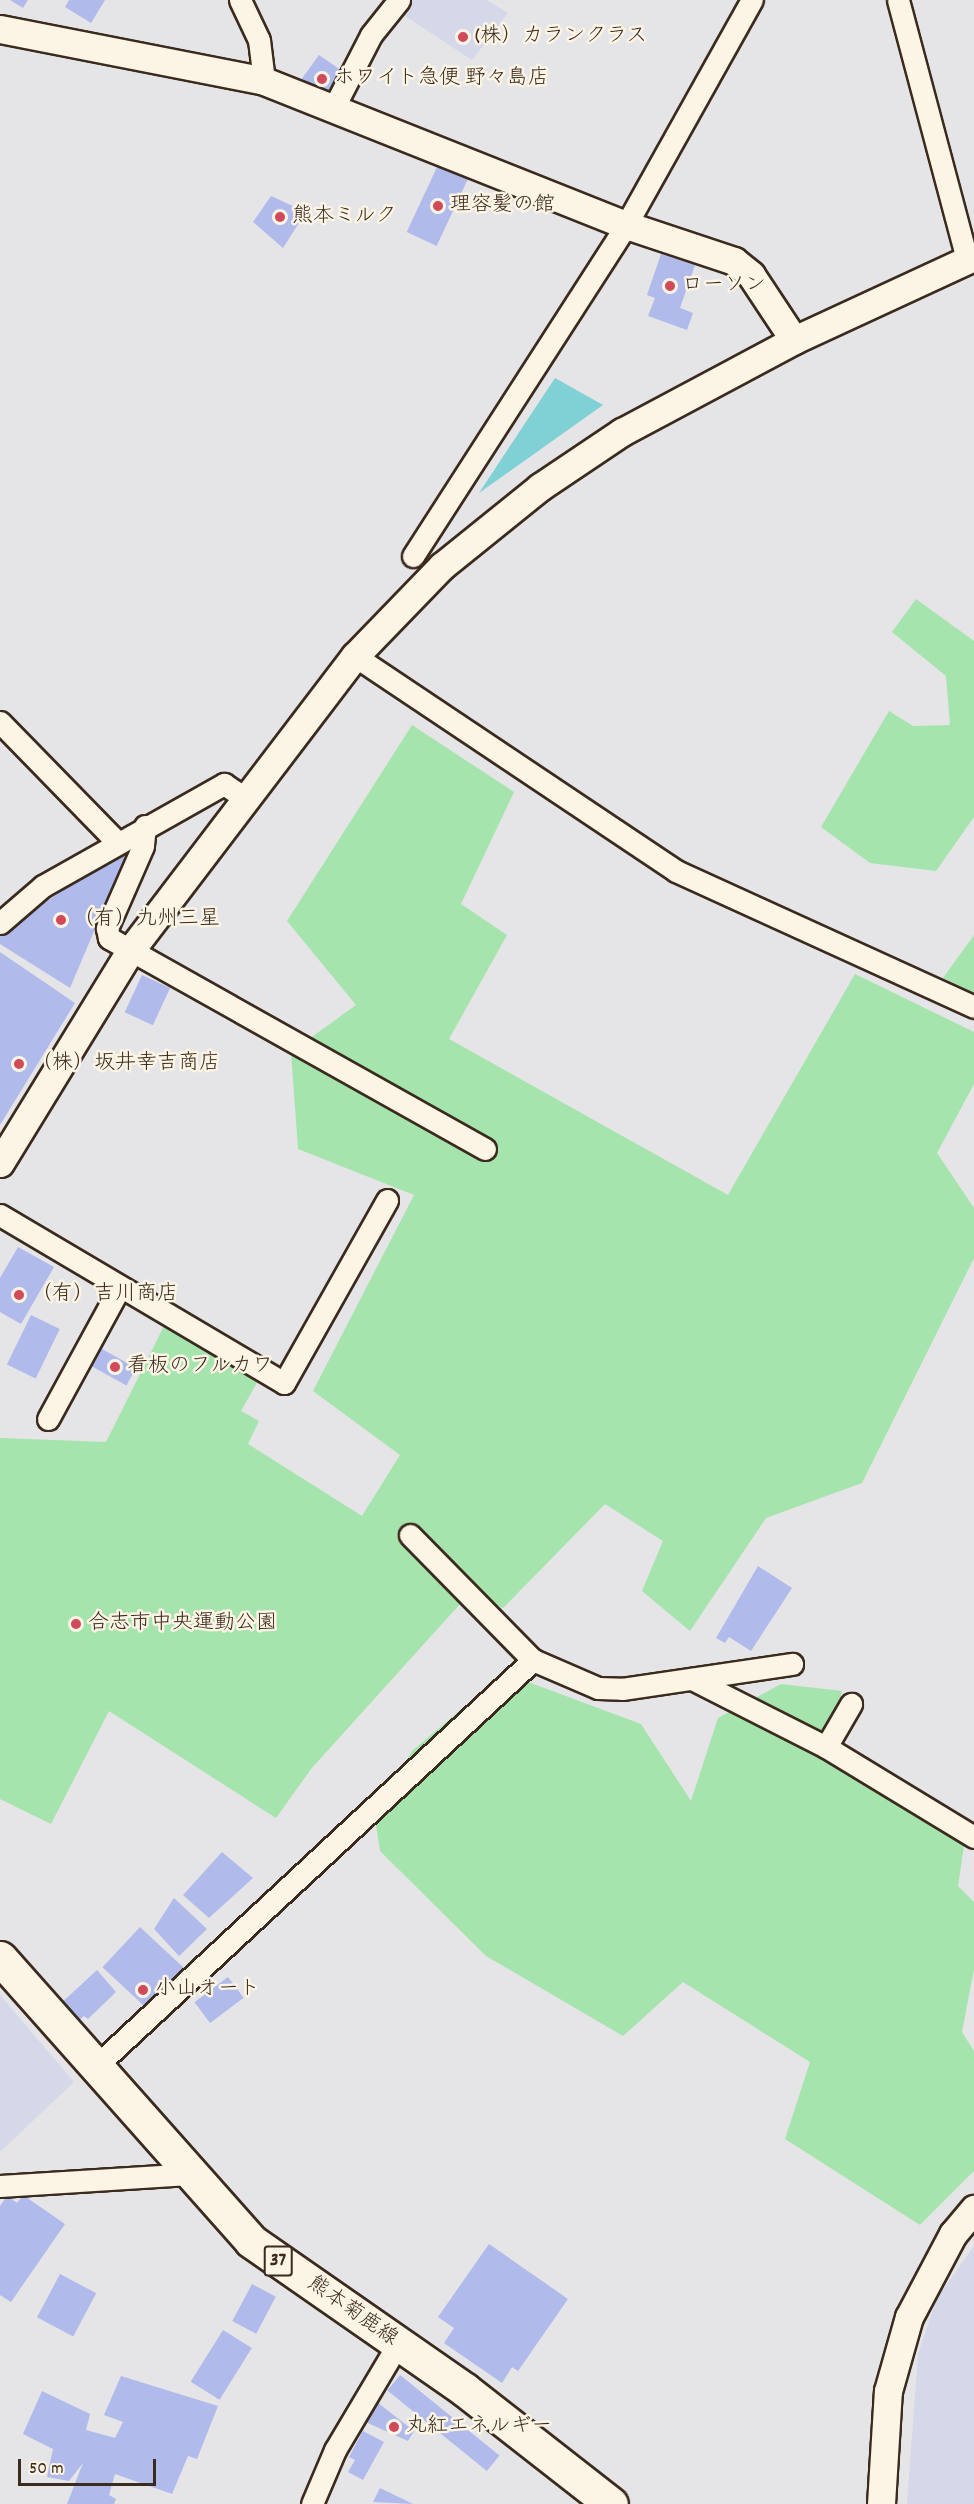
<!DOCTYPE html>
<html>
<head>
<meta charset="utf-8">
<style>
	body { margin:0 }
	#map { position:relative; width:974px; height:2504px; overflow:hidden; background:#e5e4e7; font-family:Dekko,"Klee One",sans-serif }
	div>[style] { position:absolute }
	.built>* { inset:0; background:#d5d8e8 }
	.green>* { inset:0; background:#a5e4ac }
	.water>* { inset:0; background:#80d1d6 }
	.building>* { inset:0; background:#b0bbeb; transform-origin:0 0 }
	.roads { filter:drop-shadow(2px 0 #3b2a1e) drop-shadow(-2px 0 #3b2a1e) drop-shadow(0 2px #3b2a1e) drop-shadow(0 -2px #3b2a1e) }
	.minor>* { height:21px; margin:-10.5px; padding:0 10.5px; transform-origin:10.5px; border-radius:10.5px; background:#fcf5e5 }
	.tertiary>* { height:27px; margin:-13.5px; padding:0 13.5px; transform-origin:13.5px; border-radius:13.5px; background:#fcf5e5 }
	.primary>* { height:33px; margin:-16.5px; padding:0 16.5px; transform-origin:16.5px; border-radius:16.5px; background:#fcf5e5 }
	.dots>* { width:16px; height:16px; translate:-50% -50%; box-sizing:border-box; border:3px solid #fcf5e5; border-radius:50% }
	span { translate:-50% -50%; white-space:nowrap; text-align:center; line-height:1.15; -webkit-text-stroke:5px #fcf5e5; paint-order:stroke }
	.shield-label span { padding:2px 4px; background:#fcf5e5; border:2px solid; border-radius:4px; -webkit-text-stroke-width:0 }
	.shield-label { font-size:20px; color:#3b2a1e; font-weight:700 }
	.poi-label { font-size:21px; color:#3b2a1e }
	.left { translate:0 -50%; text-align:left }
	.street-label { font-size:21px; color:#3b2a1e }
	.scale { position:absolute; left:18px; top:2459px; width:138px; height:27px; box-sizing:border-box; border:3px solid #3b2a1e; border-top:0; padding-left:8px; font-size:18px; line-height:21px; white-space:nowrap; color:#3b2a1e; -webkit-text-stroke:4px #fcf5e5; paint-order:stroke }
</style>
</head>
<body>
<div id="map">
	<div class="built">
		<div style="clip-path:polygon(410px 0,487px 0,508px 13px,472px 60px,402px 14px)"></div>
		<div style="clip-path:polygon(0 1995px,74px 2082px,0 2152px)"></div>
		<div style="clip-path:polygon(974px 2246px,974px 2504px,907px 2504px,918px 2354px,937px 2298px)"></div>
	</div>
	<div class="green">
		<div style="clip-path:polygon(916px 599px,974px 641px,974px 817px,936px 871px,870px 863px,821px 827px,889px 711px,913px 726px,950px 725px,946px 676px,892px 632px)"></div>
		<div style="clip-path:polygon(412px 725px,514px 792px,461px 904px,507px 935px,449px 1039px,728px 1195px,855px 974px,974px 1032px,974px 1084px,937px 1153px,974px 1208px,974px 1258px,862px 1483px,766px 1518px,690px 1631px,642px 1591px,663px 1541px,605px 1504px,503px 1608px,469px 1594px,311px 1769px,276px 1818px,109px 1711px,51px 1824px,0 1799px,0 1438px,106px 1442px,165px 1324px,259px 1379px,241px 1411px,259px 1421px,248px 1444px,362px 1516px,400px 1455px,313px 1391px,414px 1195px,298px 1149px,291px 1052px,356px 1005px,287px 921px)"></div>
		<div style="clip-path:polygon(974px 935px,974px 994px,943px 978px)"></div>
		<div style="clip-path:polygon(504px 1673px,641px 1724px,691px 1801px,718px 1718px,781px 1684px,842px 1691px,827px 1747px,843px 1769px,906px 1782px,968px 1818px,958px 1886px,974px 1902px,974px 1969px,962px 2032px,974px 2051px,974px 2171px,920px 2225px,785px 2139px,810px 2062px,683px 1982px,623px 2036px,486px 1956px,380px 1851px,375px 1818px,412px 1751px)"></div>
	</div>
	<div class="water">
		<div style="clip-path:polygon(555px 378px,603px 405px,479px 493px)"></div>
	</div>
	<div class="building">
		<div style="clip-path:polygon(10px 0,28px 0,23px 8px)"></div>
		<div style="clip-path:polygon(69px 0,105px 0,91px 23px,65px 7px)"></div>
		<div style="clip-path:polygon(319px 55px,345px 73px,330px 102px,298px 84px)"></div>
		<div style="left:438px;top:165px;width:33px;height:74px;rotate:25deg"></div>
		<div style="clip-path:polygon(271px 196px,306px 212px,283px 248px,253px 222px)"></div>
		<div style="clip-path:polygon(661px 254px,695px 265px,680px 308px,693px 313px,687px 330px,648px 316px,655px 298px,647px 295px)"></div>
		<div style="clip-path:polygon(131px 844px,70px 988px,0 944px,0 933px)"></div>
		<div style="clip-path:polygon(0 952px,75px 1003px,0 1125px)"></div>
		<div style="left:142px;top:975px;width:31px;height:41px;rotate:25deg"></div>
		<div style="clip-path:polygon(18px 1247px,54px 1267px,21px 1324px,0 1312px,0 1278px)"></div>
		<div style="left:31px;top:1315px;width:32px;height:55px;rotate:26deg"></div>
		<div style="left:102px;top:1349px;width:39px;height:20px;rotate:29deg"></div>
		<div style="clip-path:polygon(758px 1566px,792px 1588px,751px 1651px,729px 1637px,725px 1643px,716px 1638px)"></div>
		<div style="clip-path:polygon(222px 1852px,253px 1878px,209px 1918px,183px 1895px)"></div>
		<div style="clip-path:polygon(174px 1898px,207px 1929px,179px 1956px,154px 1929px)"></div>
		<div style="left:140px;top:1927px;width:62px;height:55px;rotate:43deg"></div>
		<div style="clip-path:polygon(97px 1970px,116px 1992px,88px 2019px,84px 2016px,75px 2024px,58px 2006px)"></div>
		<div style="left:228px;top:1977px;width:26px;height:42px;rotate:53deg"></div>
		<div style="clip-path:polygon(23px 2195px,65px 2224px,11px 2302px,0 2295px,0 2206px,7px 2196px,17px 2203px)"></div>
		<div style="clip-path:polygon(489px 2244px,568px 2299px,518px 2371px,512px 2367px,502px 2383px,444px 2343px,454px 2328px,438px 2317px)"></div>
		<div style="left:60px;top:2274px;width:41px;height:49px;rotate:28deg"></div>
		<div style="left:252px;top:2284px;width:27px;height:42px;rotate:28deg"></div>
		<div style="left:223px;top:2330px;width:34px;height:61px;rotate:32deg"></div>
		<div style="left:400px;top:2375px;width:128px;height:20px;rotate:39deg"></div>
		<div style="clip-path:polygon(121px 2376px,218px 2406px,197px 2459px,188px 2456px,172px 2494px,115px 2474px,109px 2495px,116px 2499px,114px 2504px,67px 2504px,83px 2463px,69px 2481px,47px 2477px,53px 2449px,23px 2434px,42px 2391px,90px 2414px,86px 2430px,115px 2438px,123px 2422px,104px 2415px)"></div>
		<div style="clip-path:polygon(373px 2399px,414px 2431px,408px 2441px,361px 2420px)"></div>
		<div style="clip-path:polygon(363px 2431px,384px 2442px,363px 2480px,348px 2472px,355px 2460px,349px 2457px)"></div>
		<div style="clip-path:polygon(380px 2488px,413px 2504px,373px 2502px)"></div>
	</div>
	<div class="roads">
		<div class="minor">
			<div style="left:240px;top:0;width:44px;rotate:64.6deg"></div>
			<div style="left:259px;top:40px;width:41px;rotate:83deg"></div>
			<div style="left:898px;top:0;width:269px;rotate:75.1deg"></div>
			<div style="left:333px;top:109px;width:83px;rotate:-62.8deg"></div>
			<div style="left:371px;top:35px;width:45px;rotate:-51.3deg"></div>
			<div style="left:413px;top:556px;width:394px;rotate:-57.2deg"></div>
			<div style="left:626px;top:225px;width:258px;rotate:-60.8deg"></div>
			<div style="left:355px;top:656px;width:386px;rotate:33.8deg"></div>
			<div style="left:676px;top:871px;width:328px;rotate:24.5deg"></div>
			<div style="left:0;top:722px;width:166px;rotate:45.7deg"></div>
			<div style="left:145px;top:826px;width:20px;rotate:96deg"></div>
			<div style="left:143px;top:846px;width:90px;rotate:113.7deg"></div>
			<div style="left:107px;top:928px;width:10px;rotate:79deg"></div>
			<div style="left:109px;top:938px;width:431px;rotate:29.3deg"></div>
			<div style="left:0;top:923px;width:57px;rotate:-40.7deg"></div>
			<div style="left:43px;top:886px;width:208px;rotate:-29.4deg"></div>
			<div style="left:224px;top:784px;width:25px;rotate:34deg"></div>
			<div style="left:0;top:1215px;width:330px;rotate:30.6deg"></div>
			<div style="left:284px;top:1383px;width:210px;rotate:-60.6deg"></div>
			<div style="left:48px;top:1419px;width:148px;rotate:-61.4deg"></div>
			<div style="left:410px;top:1535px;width:175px;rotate:45.5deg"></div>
			<div style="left:692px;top:1679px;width:150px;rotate:26.9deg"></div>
			<div style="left:826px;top:1747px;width:173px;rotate:31.3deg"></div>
			<div style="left:826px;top:1747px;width:50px;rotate:-59.8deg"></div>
			<div style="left:95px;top:2067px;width:598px;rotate:-42.9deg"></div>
			<div style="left:533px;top:1660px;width:71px;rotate:23.3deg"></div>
			<div style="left:598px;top:1688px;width:24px;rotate:2deg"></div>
			<div style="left:622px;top:1689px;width:172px;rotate:-8.4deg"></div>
			<div style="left:0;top:2186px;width:189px;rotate:-3.6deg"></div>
			<div style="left:312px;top:2504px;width:59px;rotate:-66.9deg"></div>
			<div style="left:335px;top:2450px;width:123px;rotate:-59.3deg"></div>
		</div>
		<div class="tertiary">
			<div style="left:0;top:29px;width:269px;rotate:11.1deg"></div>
			<div style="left:264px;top:81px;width:390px;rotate:21.7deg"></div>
			<div style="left:626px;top:225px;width:114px;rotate:18.4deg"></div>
			<div style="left:734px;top:261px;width:22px;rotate:39deg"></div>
			<div style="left:751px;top:275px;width:78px;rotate:56.5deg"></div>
			<div style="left:0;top:1163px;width:249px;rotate:-58.5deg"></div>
			<div style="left:130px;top:951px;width:371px;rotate:-52.7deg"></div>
			<div style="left:355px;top:656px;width:125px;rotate:-46deg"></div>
			<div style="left:442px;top:566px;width:126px;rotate:-38.9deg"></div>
			<div style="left:540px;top:487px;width:99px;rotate:-33.9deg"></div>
			<div style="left:622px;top:432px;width:195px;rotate:-28.1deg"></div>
			<div style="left:794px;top:340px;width:198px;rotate:-24.8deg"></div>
			<div style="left:881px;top:2504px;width:113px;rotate:-86.5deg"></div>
			<div style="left:888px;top:2391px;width:77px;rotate:-74.2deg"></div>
			<div style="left:909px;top:2317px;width:94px;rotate:-62.1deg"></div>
			<div style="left:953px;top:2234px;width:33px;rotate:-50deg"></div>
		</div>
		<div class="primary">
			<div style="left:0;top:1958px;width:378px;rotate:48.4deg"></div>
			<div style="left:251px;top:2241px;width:261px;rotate:34.8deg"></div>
			<div style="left:465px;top:2390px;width:185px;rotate:38deg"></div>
		</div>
	</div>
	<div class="dots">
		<div style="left:463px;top:37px;background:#d1495b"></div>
		<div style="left:322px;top:79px;background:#d1495b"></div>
		<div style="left:438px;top:206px;background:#d1495b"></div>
		<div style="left:280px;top:217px;background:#d1495b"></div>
		<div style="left:670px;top:286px;background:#d1495b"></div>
		<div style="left:61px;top:920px;background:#d1495b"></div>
		<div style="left:19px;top:1064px;background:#d1495b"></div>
		<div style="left:19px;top:1295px;background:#d1495b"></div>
		<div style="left:115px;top:1367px;background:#d1495b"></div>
		<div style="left:76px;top:1624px;background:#d1495b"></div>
		<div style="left:143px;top:1990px;background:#d1495b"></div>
		<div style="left:394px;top:2427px;background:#d1495b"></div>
	</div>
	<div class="shield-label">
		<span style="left:278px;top:2261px">37</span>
	</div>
	<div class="poi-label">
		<span class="left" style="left:475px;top:37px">(株）カランクラス</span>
		<span class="left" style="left:334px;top:79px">ホワイト急便 野々島店</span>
		<span class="left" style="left:450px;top:206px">理容髪の館</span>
		<span class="left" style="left:292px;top:217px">熊本ミルク</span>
		<span class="left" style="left:682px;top:286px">ローソン</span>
		<span class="left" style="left:73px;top:920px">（有）九州三星</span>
		<span class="left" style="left:31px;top:1064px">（株）坂井幸吉商店</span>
		<span class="left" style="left:31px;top:1295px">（有）吉川商店</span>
		<span class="left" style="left:127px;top:1367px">看板のフルカワ</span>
		<span class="left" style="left:88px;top:1624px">合志市中央運動公園</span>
		<span class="left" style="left:155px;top:1990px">小山オート</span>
		<span class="left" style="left:406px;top:2427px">丸紅エネルギー</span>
	</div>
	<div class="street-label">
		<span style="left:352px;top:2312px;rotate:35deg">熊本菊鹿線</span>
	</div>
	<div class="scale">50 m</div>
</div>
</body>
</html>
